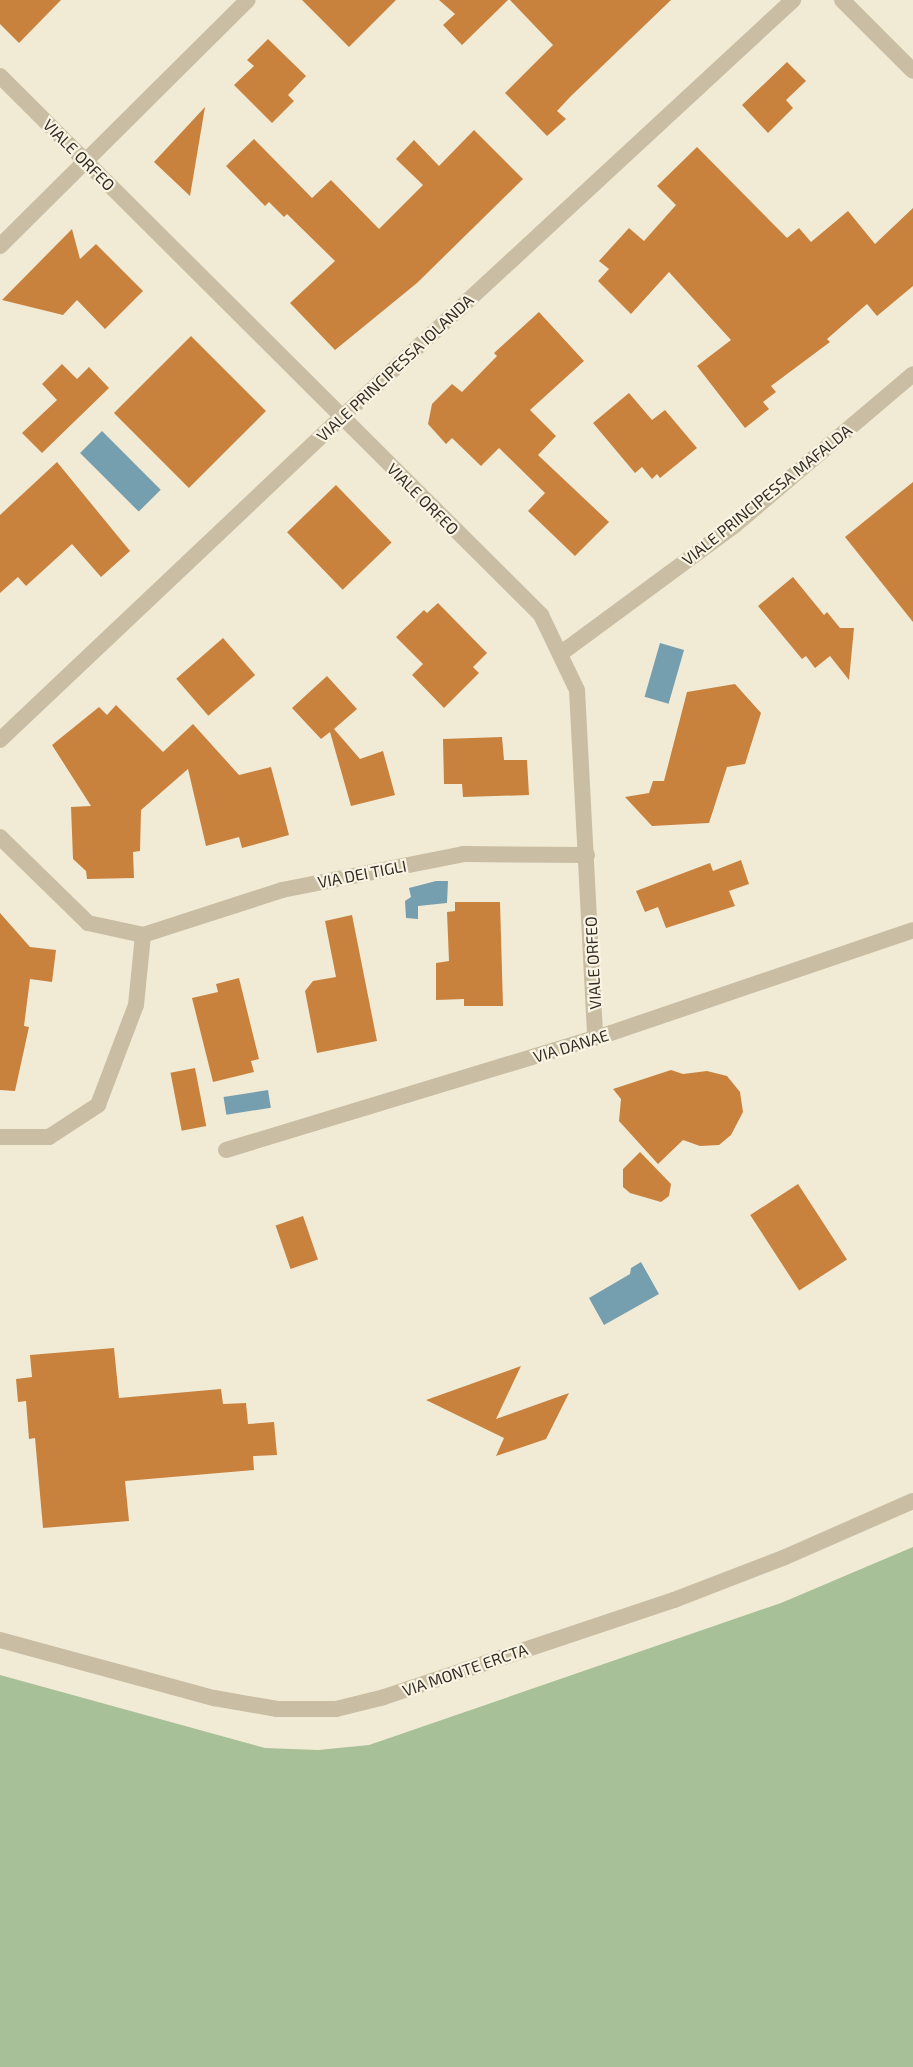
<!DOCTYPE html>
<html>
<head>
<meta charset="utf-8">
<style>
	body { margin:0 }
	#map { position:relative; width:913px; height:2067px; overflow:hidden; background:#f1ebd6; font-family:"Exo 2",sans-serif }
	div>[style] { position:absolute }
	.green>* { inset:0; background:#a8c097 }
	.water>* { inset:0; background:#759eaf; transform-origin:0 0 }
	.building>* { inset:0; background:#c9823d; transform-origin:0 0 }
	.minor>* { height:16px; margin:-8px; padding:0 8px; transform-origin:8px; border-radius:8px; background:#c9bea3 }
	span { translate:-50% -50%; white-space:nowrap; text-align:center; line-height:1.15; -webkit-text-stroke:4.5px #f9f4e3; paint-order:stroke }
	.street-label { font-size:16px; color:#342d25 }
</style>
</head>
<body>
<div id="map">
	<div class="green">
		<div style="clip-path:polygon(913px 1547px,913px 2067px,0 2067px,0 1675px,265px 1748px,318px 1750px,369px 1745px,781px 1603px)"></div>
	</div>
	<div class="water">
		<div style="left:102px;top:431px;width:83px;height:31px;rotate:45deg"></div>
		<div style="left:660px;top:643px;width:25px;height:56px;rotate:16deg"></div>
		<div style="clip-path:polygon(436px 881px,448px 881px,447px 903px,418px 906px,418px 919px,406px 918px,405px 901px,411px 897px,409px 888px)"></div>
		<div style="left:268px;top:1090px;width:18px;height:45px;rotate:81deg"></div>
		<div style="clip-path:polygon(641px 1262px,659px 1294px,604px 1325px,589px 1298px,630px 1274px,631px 1268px)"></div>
	</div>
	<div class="building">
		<div style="clip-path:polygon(0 0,61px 0,19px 43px,0 24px)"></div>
		<div style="clip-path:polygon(302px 0,396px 0,349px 47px)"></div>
		<div style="clip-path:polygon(439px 0,508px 0,462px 45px,443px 25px,455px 14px)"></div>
		<div style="clip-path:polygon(510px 0,671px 0,570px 97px,557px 111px,566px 119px,547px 136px,505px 93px,553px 45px)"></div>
		<div style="clip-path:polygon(268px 39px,306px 76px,288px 95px,294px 101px,272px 123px,234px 85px,254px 66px,247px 60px)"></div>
		<div style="clip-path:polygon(787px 62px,806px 81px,786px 100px,793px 108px,768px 133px,742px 105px)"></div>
		<div style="clip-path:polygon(205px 107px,190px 196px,154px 162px)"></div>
		<div style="clip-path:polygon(474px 130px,523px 179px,417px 283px,335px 350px,290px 303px,335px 261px,287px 214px,284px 217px,269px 202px,265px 206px,226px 166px,254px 139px,312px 198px,331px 180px,379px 229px,423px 185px,396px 159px,414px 140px,439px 166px)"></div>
		<div style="clip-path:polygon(697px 147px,787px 238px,799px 228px,811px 242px,848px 211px,875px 244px,913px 208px,913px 286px,877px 316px,867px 304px,827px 339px,830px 342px,771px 386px,776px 392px,763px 402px,769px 409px,745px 428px,697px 366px,731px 340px,669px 272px,631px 314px,598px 281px,609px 269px,599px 261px,629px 228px,644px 241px,676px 205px,657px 186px)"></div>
		<div style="clip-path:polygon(72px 229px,80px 259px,96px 244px,143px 291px,105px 329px,77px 300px,63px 315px,2px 300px)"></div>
		<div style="clip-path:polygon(539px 312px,584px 361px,530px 410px,556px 436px,538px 455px,609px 522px,575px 556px,528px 511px,545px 493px,499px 448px,481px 466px,452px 438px,446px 444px,428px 424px,432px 404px,452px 384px,462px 392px,497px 356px,494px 353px)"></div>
		<div style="left:191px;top:336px;width:106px;height:109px;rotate:45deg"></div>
		<div style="clip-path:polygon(62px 364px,77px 379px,89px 367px,109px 388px,42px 453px,22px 433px,57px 400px,42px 384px)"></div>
		<div style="clip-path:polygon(629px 393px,652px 420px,665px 410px,697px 448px,660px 478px,657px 474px,652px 479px,642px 467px,635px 473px,593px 423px)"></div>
		<div style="clip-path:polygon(57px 462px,130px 551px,101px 577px,72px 544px,26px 586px,18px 577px,0 593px,0 515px)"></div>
		<div style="clip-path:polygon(913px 482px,913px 622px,845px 537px)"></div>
		<div style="left:336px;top:485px;width:80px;height:68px;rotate:46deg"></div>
		<div style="clip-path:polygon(793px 577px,824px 615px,827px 612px,840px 628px,854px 628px,849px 680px,830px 656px,815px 668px,806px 656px,802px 659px,758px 606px)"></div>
		<div style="clip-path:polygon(438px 603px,487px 653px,473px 667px,479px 673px,444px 708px,412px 675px,423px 664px,396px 637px,424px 610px,427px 613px)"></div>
		<div style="left:223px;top:638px;width:49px;height:62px;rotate:49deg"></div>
		<div style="clip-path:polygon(327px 676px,357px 709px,334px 729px,360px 759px,383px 751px,395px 795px,351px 806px,330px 732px,321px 739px,292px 708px)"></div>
		<div style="clip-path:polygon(735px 684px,761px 713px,745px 764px,727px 767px,709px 823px,652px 826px,625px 797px,649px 793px,653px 781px,664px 781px,687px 692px)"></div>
		<div style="clip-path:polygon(116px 705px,163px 752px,193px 724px,239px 775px,271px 767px,289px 835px,242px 848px,239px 837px,206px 846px,188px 769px,141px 810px,140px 851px,133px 852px,134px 878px,87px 879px,86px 871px,73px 859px,71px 807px,91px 806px,52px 745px,99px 707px,107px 715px)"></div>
		<div style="clip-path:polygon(502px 737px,504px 760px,527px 760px,529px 795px,463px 797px,462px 784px,444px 784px,443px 739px)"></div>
		<div style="clip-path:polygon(741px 860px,749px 884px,729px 891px,735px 906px,666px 928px,658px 907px,645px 912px,636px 891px,710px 863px,713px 871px)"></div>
		<div style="clip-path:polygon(455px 902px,500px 902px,503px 1006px,464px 1006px,464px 999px,436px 1000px,436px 963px,449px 961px,447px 912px,455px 911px)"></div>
		<div style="clip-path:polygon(0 913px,30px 947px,56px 950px,52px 982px,30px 979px,24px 1026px,29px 1027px,15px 1091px,0 1090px)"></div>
		<div style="clip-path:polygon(352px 915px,377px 1041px,317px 1053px,305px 991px,313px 981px,336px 977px,325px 921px)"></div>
		<div style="clip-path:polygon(239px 978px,259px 1059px,251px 1061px,254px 1072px,213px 1082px,192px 998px,218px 992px,216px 984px)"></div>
		<div style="left:195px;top:1068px;width:59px;height:25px;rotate:79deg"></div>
		<div style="clip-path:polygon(671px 1070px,683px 1074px,707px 1071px,727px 1076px,740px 1092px,743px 1112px,731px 1135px,719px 1145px,700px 1146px,683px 1140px,658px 1164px,619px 1121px,621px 1099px,613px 1089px)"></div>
		<div style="clip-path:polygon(640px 1152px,671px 1184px,669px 1196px,661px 1202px,630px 1193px,623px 1187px,623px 1169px)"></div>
		<div style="left:798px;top:1184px;width:90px;height:57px;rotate:57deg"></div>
		<div style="left:303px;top:1216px;width:46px;height:29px;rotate:71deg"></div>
		<div style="clip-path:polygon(114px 1348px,119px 1398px,221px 1389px,223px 1404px,246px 1403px,248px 1424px,274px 1422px,277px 1455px,253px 1456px,254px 1470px,125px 1481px,129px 1521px,43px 1528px,35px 1438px,29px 1439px,26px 1401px,18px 1402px,16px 1379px,32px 1377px,30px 1355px)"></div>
		<div style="clip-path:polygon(521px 1366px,496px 1419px,569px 1393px,546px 1439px,496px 1456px,504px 1438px,426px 1400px)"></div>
	</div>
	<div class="minor">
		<div style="left:842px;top:0;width:100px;rotate:45deg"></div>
		<div style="left:0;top:76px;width:764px;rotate:44.89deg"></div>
		<div style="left:541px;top:615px;width:83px;rotate:64.4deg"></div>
		<div style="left:577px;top:690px;width:348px;rotate:87deg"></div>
		<div style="left:0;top:246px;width:349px;rotate:-44.8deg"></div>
		<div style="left:560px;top:654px;width:217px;rotate:-36.4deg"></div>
		<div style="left:735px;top:525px;width:233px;rotate:-40.3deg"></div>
		<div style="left:0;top:740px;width:469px;rotate:-43.4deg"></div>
		<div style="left:341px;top:418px;width:616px;rotate:-42.76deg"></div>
		<div style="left:0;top:837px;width:123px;rotate:44.3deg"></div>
		<div style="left:88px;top:923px;width:56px;rotate:12.3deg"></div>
		<div style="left:143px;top:935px;width:146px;rotate:-17.9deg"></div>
		<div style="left:282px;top:890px;width:185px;rotate:-11.2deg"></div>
		<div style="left:463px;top:854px;width:124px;rotate:0.5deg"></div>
		<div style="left:0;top:1137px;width:49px"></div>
		<div style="left:49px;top:1137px;width:59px;rotate:-33.1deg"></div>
		<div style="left:98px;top:1105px;width:107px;rotate:-69.2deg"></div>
		<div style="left:136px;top:1005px;width:70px;rotate:-84.3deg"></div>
		<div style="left:226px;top:1150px;width:402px;rotate:-16.9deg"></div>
		<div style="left:611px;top:1033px;width:319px;rotate:-18.8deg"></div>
		<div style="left:0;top:1640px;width:222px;rotate:15.2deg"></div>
		<div style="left:214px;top:1698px;width:64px;rotate:9.9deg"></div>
		<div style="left:277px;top:1709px;width:59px"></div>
		<div style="left:336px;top:1709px;width:49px;rotate:-14deg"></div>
		<div style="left:384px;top:1697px;width:306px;rotate:-18.5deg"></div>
		<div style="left:674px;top:1600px;width:117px;rotate:-21.1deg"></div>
		<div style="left:783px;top:1558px;width:142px;rotate:-23.7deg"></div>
	</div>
	<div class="street-label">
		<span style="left:79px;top:155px;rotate:45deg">VIALE ORFEO</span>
		<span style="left:395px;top:368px;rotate:-43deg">VIALE PRINCIPESSA IOLANDA</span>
		<span style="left:767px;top:495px;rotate:-39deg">VIALE PRINCIPESSA MAFALDA</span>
		<span style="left:423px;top:499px;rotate:45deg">VIALE ORFEO</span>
		<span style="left:362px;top:874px;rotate:-11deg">VIA DEI TIGLI</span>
		<span style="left:593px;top:963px;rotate:-93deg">VIALE ORFEO</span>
		<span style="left:571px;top:1046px;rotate:-17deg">VIA DANAE</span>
		<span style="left:465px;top:1670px;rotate:-19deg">VIA MONTE ERCTA</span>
	</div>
</div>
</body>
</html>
